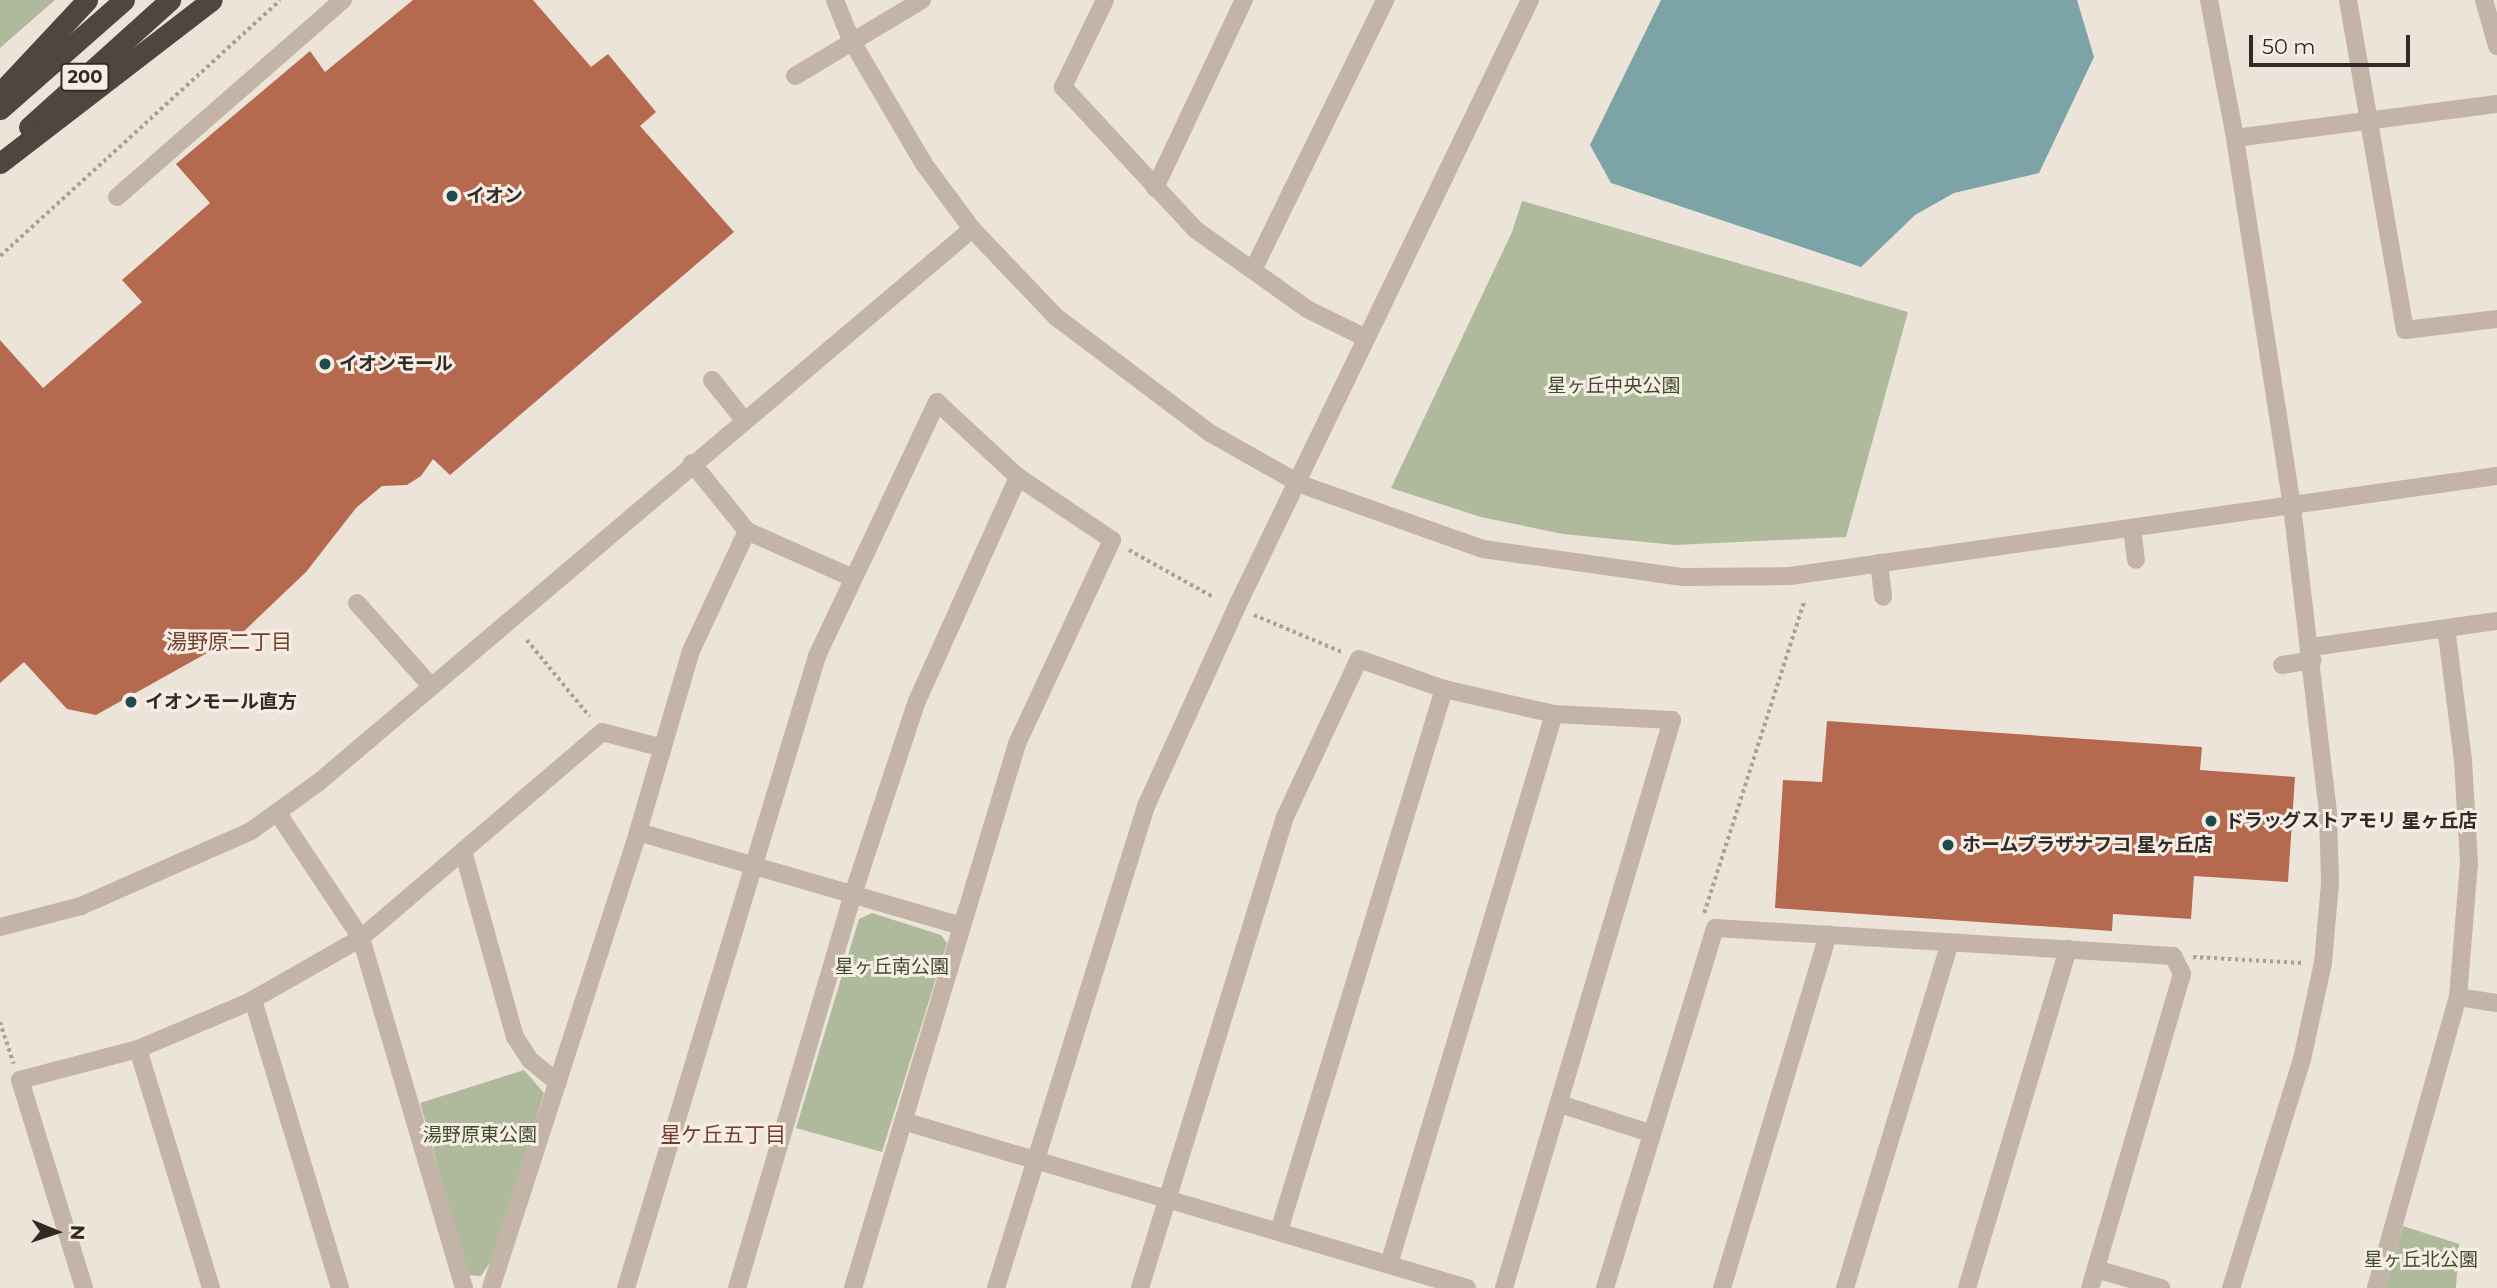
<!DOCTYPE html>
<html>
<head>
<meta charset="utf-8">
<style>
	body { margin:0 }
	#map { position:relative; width:2497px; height:1288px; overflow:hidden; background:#ede4d9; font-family:Montserrat,"Noto Sans JP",sans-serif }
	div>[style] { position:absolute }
	.green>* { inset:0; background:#afba9c }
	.water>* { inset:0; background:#7ca4a6 }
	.building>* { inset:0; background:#b56a4f }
	.path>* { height:3.5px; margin-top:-1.75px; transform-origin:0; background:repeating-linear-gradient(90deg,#af9f92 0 3.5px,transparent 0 7px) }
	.minor>* { height:18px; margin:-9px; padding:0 9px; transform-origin:9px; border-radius:9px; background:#c3b4a7 }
	.highway>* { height:21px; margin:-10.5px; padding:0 10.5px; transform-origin:10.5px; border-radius:10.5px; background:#51453f }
	.dots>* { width:19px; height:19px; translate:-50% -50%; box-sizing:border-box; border:4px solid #f6eee5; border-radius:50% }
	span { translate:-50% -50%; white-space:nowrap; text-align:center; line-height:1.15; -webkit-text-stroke:6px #f6eee5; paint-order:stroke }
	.shield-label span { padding:2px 5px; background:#f6eee5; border:2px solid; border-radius:5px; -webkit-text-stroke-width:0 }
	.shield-label { font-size:18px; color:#312a26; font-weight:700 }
	.poi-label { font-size:19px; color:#312a26; font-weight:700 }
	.left { translate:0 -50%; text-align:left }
	.park-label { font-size:19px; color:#404c2e }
	.neighbourhood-label { font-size:21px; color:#753d2b }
	.north { position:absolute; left:21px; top:1197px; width:70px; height:70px; -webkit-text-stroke:5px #f6eee5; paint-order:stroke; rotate:92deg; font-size:19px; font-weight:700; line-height:28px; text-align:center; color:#312a26 }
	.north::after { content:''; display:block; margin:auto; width:24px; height:32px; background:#312a26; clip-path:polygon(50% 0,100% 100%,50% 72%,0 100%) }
	.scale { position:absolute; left:2249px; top:35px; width:161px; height:32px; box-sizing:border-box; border:4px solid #312a26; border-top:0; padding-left:9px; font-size:21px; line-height:24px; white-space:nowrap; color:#312a26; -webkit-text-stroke:5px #f6eee5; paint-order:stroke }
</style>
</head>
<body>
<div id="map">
	<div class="green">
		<div style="clip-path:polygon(0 0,55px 0,0 48px)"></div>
		<div style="clip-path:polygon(1522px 201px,1908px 312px,1846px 537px,1675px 545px,1563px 534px,1481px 517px,1391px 488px,1512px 232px)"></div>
		<div style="clip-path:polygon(872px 913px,941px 935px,947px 943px,882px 1152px,796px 1128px,859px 919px)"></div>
		<div style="clip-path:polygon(524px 1070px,544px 1093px,493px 1258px,481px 1276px,468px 1275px,420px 1103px)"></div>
		<div style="clip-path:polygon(2403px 1226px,2459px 1244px,2456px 1288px,2385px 1288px)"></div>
	</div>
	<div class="water">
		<div style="clip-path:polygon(1661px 0,2077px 0,2094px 57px,2039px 173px,1954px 193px,1915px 215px,1861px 267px,1611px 183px,1590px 145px)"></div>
	</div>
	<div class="building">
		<div style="clip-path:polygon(413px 0,533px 0,591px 67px,608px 54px,656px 112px,640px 126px,734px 232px,450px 475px,433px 459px,421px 476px,407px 485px,382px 486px,356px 508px,306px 572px,241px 634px,96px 715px,67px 709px,24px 662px,0 683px,0 340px,43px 388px,142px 302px,122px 280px,210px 203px,176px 164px,310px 51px,325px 72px)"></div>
		<div style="clip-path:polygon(1827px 721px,2202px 747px,2200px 770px,2295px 777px,2288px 882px,2194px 876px,2191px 919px,2113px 914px,2112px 931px,1775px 908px,1783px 780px,1822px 782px)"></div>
	</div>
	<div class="path">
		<div style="left:0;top:256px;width:379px;rotate:-42.4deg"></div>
		<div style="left:1129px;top:550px;width:96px;rotate:29.2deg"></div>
		<div style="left:1254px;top:615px;width:95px;rotate:22.8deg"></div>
		<div style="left:527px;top:640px;width:99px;rotate:50.7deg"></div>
		<div style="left:1704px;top:913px;width:328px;rotate:-72.2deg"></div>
		<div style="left:2193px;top:957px;width:109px;rotate:3.2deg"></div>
		<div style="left:0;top:1022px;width:44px;rotate:71.6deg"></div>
	</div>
	<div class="minor">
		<div style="left:835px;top:0;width:43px;rotate:68.2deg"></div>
		<div style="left:851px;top:40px;width:144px;rotate:59.5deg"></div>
		<div style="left:924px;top:164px;width:81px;rotate:53.6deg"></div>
		<div style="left:972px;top:229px;width:122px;rotate:46.3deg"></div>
		<div style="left:1056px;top:317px;width:193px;rotate:37deg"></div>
		<div style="left:1210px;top:433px;width:103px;rotate:29.5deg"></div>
		<div style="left:1300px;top:484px;width:194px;rotate:19.6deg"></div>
		<div style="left:1483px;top:549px;width:202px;rotate:8deg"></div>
		<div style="left:1683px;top:577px;width:107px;rotate:-0.5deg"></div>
		<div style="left:1790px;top:576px;width:714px;rotate:-8.05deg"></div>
		<div style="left:1105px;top:0;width:97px;rotate:115.8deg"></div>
		<div style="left:1063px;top:87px;width:195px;rotate:47.1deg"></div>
		<div style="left:1196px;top:230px;width:136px;rotate:35.4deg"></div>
		<div style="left:1307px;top:309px;width:66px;rotate:26.2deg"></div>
		<div style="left:2209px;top:0;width:140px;rotate:79.3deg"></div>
		<div style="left:2235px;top:138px;width:372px;rotate:81.2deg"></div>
		<div style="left:2292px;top:506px;width:310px;rotate:83.3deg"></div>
		<div style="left:2328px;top:814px;width:69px;rotate:88.3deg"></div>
		<div style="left:2330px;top:883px;width:80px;rotate:95deg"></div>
		<div style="left:2323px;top:963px;width:98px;rotate:102.3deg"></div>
		<div style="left:2302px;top:1059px;width:240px;rotate:107.2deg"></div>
		<div style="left:2348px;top:0;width:335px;rotate:80.2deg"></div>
		<div style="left:2405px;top:330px;width:93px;rotate:-6.8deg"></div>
		<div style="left:2484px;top:0;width:48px;rotate:74.2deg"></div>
		<div style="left:795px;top:76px;width:148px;rotate:-30.9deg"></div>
		<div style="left:2235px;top:138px;width:264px;rotate:-7.4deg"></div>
		<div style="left:1155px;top:188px;width:208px;rotate:-64.7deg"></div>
		<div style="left:117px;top:197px;width:300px;rotate:-41.1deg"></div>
		<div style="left:1253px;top:270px;width:301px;rotate:-63.9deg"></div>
		<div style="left:712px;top:380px;width:51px;rotate:51.3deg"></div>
		<div style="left:692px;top:463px;width:87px;rotate:51deg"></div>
		<div style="left:747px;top:531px;width:114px;rotate:23.9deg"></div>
		<div style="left:2132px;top:528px;width:32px;rotate:83deg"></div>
		<div style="left:1879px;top:563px;width:34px;rotate:83deg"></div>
		<div style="left:357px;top:603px;width:111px;rotate:48.3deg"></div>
		<div style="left:2312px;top:647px;width:187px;rotate:-8deg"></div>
		<div style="left:2282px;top:665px;width:31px;rotate:-9deg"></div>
		<div style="left:277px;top:812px;width:151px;rotate:56.3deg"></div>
		<div style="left:361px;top:938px;width:365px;rotate:73.6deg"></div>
		<div style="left:638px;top:832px;width:336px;rotate:16.2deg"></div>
		<div style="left:463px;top:851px;width:193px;rotate:74.4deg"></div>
		<div style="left:515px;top:1037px;width:27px;rotate:57deg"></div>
		<div style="left:530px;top:1060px;width:36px;rotate:39deg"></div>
		<div style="left:0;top:927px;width:84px;rotate:-14.5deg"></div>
		<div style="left:81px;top:906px;width:186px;rotate:-23.8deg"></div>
		<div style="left:251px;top:831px;width:84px;rotate:-35.8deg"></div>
		<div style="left:319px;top:782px;width:856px;rotate:-40.26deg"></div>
		<div style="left:2458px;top:997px;width:39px;rotate:9deg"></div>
		<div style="left:253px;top:1000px;width:301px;rotate:73.2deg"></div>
		<div style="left:138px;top:1049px;width:250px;rotate:73deg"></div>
		<div style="left:1560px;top:1104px;width:95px;rotate:17.9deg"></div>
		<div style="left:903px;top:1121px;width:588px;rotate:16.49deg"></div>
		<div style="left:1279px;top:1231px;width:567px;rotate:-73.07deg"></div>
		<div style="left:1389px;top:1264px;width:574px;rotate:-73.3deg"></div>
		<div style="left:2096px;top:1269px;width:68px;rotate:16.3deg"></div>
		<div style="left:84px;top:1288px;width:218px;rotate:-107.1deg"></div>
		<div style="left:20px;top:1080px;width:122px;rotate:-14.7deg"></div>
		<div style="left:138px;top:1049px;width:118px;rotate:-22.9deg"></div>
		<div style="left:247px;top:1003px;width:131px;rotate:-29.7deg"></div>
		<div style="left:361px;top:938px;width:317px;rotate:-40.5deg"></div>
		<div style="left:602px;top:732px;width:63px;rotate:14.7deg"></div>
		<div style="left:491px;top:1288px;width:479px;rotate:-72.1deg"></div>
		<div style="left:638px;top:832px;width:189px;rotate:-73.7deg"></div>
		<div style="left:691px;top:651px;width:132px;rotate:-65deg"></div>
		<div style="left:626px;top:1288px;width:660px;rotate:-73.18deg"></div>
		<div style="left:817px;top:656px;width:281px;rotate:-64.7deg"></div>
		<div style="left:937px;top:402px;width:110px;rotate:42.8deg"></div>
		<div style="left:1018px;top:477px;width:113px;rotate:33.8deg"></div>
		<div style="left:1112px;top:540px;width:225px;rotate:115deg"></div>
		<div style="left:1017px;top:744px;width:568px;rotate:106.78deg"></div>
		<div style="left:737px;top:1288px;width:411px;rotate:-73.6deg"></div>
		<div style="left:853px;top:894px;width:203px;rotate:-71.7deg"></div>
		<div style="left:917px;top:701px;width:246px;rotate:-65.7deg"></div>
		<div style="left:996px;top:1288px;width:505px;rotate:-72.71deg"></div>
		<div style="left:1146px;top:806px;width:220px;rotate:-65.5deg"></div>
		<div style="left:1237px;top:606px;width:673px;rotate:-64.2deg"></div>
		<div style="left:1140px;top:1288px;width:493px;rotate:-72.9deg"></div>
		<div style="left:1285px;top:817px;width:174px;rotate:-64.9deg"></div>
		<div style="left:1359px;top:659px;width:90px;rotate:19.4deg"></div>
		<div style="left:1444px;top:689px;width:113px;rotate:12.8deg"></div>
		<div style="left:1554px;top:714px;width:118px;rotate:2.9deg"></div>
		<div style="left:1672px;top:720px;width:592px;rotate:106.48deg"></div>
		<div style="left:1605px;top:1288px;width:376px;rotate:-73deg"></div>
		<div style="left:1715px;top:928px;width:459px;rotate:3.5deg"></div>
		<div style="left:2173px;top:956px;width:20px;rotate:63deg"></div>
		<div style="left:2182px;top:974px;width:327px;rotate:106.3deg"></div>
		<div style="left:1722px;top:1288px;width:369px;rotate:-73.3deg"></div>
		<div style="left:1845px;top:1288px;width:361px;rotate:-73.1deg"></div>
		<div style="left:1967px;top:1288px;width:354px;rotate:-73.4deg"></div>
		<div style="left:2376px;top:1288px;width:302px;rotate:-74.3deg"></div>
		<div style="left:2458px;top:997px;width:133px;rotate:-85.3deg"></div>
		<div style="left:2469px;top:864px;width:104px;rotate:-93.3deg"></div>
		<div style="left:2463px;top:760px;width:133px;rotate:-97.3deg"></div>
	</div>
	<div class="highway">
		<div style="left:1px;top:92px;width:126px;rotate:-46.9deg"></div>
		<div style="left:0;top:109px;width:165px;rotate:-41.3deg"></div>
		<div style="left:29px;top:127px;width:190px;rotate:-42deg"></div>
		<div style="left:0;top:163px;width:267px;rotate:-37.6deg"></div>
	</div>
	<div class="dots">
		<div style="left:452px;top:196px;background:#22494d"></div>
		<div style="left:325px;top:364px;background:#22494d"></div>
		<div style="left:131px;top:702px;background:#22494d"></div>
		<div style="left:2211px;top:821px;background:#22494d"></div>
		<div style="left:1948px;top:845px;background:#22494d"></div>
	</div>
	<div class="shield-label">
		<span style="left:85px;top:77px">200</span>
	</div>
	<div class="poi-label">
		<span class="left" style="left:466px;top:196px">イオン</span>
		<span class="left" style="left:339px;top:364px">イオンモール</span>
		<span class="left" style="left:145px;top:702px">イオンモール直方</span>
		<span class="left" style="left:2225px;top:821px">ドラッグストアモリ 星ヶ丘店</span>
		<span class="left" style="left:1962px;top:845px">ホームプラザナフコ 星ヶ丘店</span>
	</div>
	<div class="park-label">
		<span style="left:1614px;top:386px">星ヶ丘中央公園</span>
		<span style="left:892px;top:967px">星ヶ丘南公園</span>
		<span style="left:480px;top:1135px">湯野原東公園</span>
		<span style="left:2421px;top:1260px">星ヶ丘北公園</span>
	</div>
	<div class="neighbourhood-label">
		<span style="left:229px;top:642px">湯野原二丁目</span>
		<span style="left:723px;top:1135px">星ケ丘五丁目</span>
	</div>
	<div class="north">N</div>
	<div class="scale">50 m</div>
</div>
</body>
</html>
